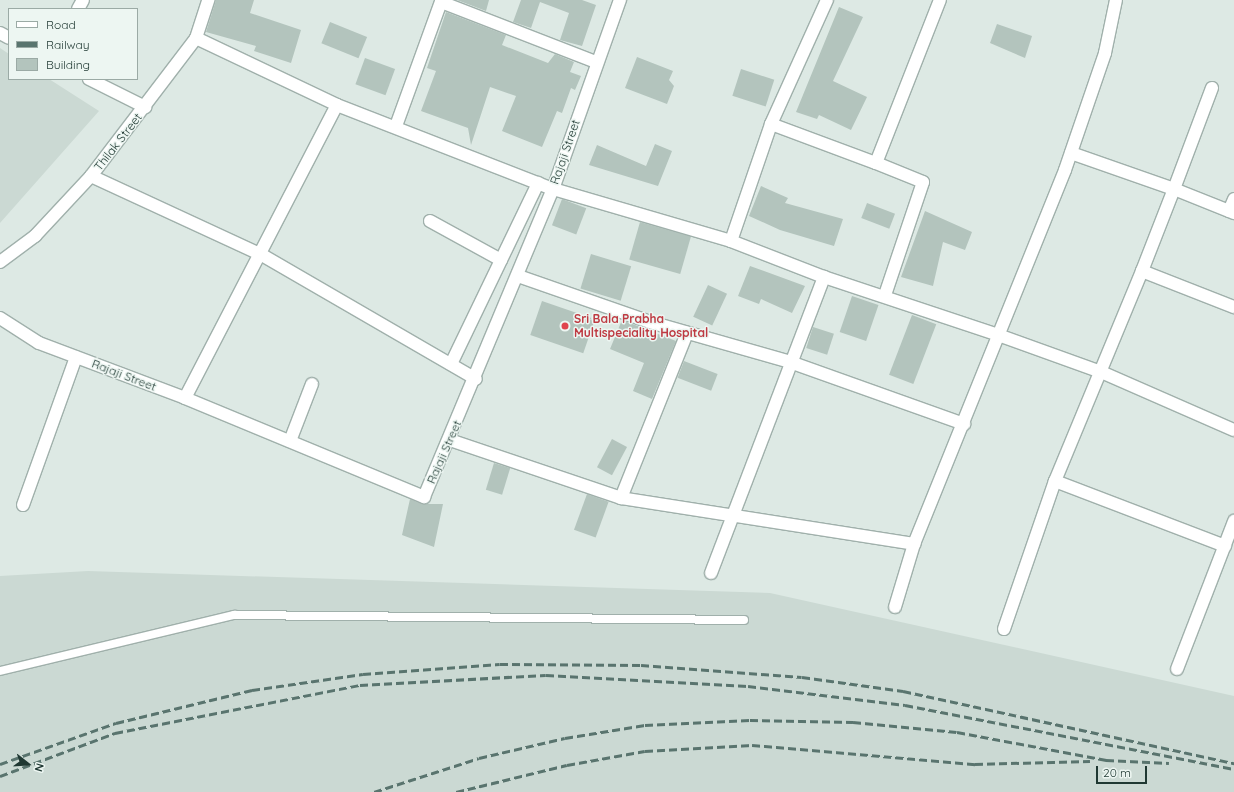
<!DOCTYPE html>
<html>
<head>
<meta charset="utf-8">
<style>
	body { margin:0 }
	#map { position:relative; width:1234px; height:792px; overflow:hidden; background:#dde9e4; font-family:Quicksand,sans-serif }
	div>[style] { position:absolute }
	.built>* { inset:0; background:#cbd9d3 }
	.building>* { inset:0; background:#b3c4bd; transform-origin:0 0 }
	.roads { filter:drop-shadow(1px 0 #a0b0ab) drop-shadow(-1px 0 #a0b0ab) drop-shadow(0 1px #a0b0ab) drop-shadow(0 -1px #a0b0ab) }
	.service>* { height:8px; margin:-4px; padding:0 4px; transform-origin:4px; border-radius:4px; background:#fff }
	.minor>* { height:12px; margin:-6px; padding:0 6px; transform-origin:6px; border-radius:6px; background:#fff }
	.tertiary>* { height:12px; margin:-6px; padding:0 6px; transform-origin:6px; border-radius:6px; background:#fff }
	.rail>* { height:3px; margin-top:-1.5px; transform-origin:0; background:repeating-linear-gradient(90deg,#59746e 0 8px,transparent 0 12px) }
	.dots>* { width:11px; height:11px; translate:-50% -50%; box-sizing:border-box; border:2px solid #edf6f2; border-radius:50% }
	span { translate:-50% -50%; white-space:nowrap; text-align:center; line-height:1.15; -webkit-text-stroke:3px #edf6f2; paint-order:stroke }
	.street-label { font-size:12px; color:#1f3832 }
	.health-label { font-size:12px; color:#be3a42; font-weight:700 }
	.left { translate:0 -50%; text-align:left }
	.legend { position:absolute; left:8px; top:8px; width:130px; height:72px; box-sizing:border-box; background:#edf6f2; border:1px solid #9baaa5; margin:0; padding:5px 7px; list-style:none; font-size:12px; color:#1f3832 }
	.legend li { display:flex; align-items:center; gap:8px; height:20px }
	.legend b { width:20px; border:1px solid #9baaa5 }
	.north { position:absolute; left:8px; top:744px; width:40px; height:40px; -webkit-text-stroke:3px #edf6f2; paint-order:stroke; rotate:107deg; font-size:11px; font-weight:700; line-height:16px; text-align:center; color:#1f3832 }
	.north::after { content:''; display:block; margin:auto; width:14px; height:18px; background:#1f3832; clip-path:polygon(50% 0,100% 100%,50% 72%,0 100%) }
	.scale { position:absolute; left:1096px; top:766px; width:51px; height:18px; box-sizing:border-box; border:2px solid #1f3832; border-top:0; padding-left:5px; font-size:12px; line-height:14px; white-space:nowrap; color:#1f3832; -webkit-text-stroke:3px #edf6f2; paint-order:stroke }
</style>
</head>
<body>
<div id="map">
	<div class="built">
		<div style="clip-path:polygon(0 48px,9px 54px,9px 79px,49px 79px,99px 111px,0 223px)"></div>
		<div style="clip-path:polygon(88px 571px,770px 593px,1234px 696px,1234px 792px,0 792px,0 576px)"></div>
	</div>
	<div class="building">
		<div style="clip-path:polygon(216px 0,254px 0,250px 13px,301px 30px,291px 63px,254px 51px,256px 46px,206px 32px)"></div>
		<div style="clip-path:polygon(457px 0,489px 0,486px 11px)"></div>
		<div style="clip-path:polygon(521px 0,582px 0,596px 5px,582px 46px,560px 40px,569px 13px,540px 2px,531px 28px,513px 22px)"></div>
		<div style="clip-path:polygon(839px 7px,863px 17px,833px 81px,867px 97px,851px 130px,819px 115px,817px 119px,796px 112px)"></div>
		<div style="clip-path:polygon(446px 12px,506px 35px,502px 45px,548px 63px,555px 54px,574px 62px,570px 72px,581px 76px,575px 90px,571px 88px,562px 113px,557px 111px,542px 147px,502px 131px,516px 96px,490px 87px,471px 145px,468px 128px,421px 111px,436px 71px,427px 68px)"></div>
		<div style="left:330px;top:22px;width:40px;height:23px;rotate:22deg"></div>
		<div style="clip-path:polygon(997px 24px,1032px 36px,1025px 58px,990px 43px)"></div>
		<div style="clip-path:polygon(637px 57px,673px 71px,669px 80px,674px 86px,667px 104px,625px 88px)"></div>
		<div style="left:365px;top:58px;width:32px;height:28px;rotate:20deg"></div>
		<div style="left:741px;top:69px;width:35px;height:28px;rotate:18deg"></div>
		<div style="clip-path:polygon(655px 144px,672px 151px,658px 186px,589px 165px,597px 145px,646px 166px)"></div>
		<div style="clip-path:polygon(761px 186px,788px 198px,785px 203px,843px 219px,834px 246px,780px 230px,749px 216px)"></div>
		<div style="left:562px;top:199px;width:26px;height:28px;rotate:21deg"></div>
		<div style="left:867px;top:203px;width:30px;height:16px;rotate:21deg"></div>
		<div style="clip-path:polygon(925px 211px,972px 232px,965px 250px,943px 242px,933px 286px,901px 277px)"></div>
		<div style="left:640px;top:222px;width:53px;height:39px;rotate:16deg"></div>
		<div style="left:591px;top:254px;width:42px;height:36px;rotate:17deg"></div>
		<div style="clip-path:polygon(750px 266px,805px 286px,792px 313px,761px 299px,759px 304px,738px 296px)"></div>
		<div style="left:708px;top:285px;width:21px;height:35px;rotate:25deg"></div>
		<div style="left:852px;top:296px;width:28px;height:38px;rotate:19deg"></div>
		<div style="left:542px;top:301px;width:56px;height:36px;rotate:19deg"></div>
		<div style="left:912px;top:315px;width:26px;height:64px;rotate:21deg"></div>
		<div style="clip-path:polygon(622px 320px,676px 341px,652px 399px,633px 391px,644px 363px,610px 349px)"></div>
		<div style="left:813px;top:327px;width:22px;height:22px;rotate:18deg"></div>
		<div style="left:684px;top:361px;width:36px;height:18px;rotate:21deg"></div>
		<div style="left:612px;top:439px;width:17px;height:32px;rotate:28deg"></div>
		<div style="left:494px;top:463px;width:17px;height:28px;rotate:17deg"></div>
		<div style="left:587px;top:494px;width:23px;height:38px;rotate:20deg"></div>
		<div style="clip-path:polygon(410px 499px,422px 504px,443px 504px,434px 547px,402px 535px)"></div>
	</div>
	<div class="roads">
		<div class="service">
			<div style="left:0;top:671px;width:241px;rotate:-13.5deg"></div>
			<div style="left:234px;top:615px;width:510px;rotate:0.56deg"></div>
		</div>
		<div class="minor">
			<div style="left:78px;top:9px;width:10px;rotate:-61deg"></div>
			<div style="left:0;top:33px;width:10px;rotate:29deg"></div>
			<div style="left:196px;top:38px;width:156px;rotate:25.4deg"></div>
			<div style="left:337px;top:105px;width:232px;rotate:21.3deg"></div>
			<div style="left:553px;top:189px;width:185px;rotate:16.3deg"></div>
			<div style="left:731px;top:241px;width:100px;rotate:21.2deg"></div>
			<div style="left:824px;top:277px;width:183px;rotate:18.4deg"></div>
			<div style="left:998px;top:335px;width:109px;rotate:19.8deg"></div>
			<div style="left:1101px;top:372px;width:145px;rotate:23.6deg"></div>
			<div style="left:89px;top:79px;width:63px;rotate:26.6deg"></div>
			<div style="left:771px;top:124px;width:136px;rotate:-65.7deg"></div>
			<div style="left:396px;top:126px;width:132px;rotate:-70.1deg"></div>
			<div style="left:441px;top:2px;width:166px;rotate:21.2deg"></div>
			<div style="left:1071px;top:153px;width:109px;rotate:19.3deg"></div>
			<div style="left:1174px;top:189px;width:108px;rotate:-69.4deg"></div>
			<div style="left:91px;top:176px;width:188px;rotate:24.8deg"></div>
			<div style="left:262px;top:255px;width:247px;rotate:30.1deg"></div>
			<div style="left:1229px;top:211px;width:13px;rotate:-67deg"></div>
			<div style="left:430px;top:221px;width:81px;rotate:28.8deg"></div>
			<div style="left:731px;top:241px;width:124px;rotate:-71.1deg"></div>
			<div style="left:771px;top:124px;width:112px;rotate:20.4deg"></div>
			<div style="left:1142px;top:271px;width:88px;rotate:-68.7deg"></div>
			<div style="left:1174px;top:189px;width:65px;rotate:21.8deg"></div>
			<div style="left:518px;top:276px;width:140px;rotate:19.2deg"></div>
			<div style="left:650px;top:322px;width:146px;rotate:15.9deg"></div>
			<div style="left:790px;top:362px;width:185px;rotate:19.6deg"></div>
			<div style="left:885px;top:295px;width:119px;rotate:-71.4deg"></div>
			<div style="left:923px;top:182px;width:51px;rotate:-158deg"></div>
			<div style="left:876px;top:163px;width:175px;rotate:-68.6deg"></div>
			<div style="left:451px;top:364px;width:201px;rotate:-64.3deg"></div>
			<div style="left:185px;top:398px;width:330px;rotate:-62.6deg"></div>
			<div style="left:450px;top:440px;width:181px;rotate:18.7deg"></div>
			<div style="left:621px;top:498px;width:297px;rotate:8.9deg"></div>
			<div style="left:290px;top:441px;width:61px;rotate:-68.9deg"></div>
			<div style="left:1055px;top:481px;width:182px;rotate:20.9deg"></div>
			<div style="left:621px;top:498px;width:178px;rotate:-68.2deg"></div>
			<div style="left:23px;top:505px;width:157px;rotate:-70.3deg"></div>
			<div style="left:711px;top:573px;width:317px;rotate:-69.1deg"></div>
			<div style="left:895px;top:607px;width:66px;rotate:-73.2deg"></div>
			<div style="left:914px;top:544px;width:403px;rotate:-68deg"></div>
			<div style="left:1065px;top:170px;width:124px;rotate:-71.1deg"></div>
			<div style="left:1105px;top:53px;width:54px;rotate:-78.3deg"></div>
			<div style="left:1004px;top:629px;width:157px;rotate:-71deg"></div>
			<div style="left:1055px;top:481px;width:227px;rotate:-67.5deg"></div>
			<div style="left:1142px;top:271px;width:99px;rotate:21.4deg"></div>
			<div style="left:1177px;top:669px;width:159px;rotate:-68.9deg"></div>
		</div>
		<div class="tertiary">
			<div style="left:0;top:262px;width:44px;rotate:-36.6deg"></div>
			<div style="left:35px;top:236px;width:82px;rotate:-47deg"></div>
			<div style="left:91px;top:176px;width:173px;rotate:-52.7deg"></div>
			<div style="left:196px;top:38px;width:40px;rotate:-72deg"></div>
			<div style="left:0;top:318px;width:46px;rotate:32.7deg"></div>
			<div style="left:39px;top:343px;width:156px;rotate:20.6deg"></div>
			<div style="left:185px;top:398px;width:259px;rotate:22.5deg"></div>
			<div style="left:424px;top:497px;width:334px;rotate:-67.3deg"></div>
			<div style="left:553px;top:189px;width:201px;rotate:-70.5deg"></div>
		</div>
	</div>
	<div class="rail">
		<div style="left:0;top:764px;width:123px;rotate:-19.5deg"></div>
		<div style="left:116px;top:723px;width:140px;rotate:-13.6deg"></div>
		<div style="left:252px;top:690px;width:112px;rotate:-8.2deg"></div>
		<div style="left:363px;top:674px;width:137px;rotate:-4.2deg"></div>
		<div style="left:500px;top:664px;width:141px;rotate:0.4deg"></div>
		<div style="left:641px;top:665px;width:161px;rotate:4.3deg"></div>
		<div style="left:802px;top:677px;width:102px;rotate:7.9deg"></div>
		<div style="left:903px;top:691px;width:339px;rotate:12.3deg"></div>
		<div style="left:0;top:776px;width:123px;rotate:-20.5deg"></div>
		<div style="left:115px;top:733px;width:250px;rotate:-11.1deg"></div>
		<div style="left:360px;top:685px;width:186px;rotate:-3.1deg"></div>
		<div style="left:546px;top:675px;width:202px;rotate:3.1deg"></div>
		<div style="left:748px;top:686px;width:158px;rotate:6.9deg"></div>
		<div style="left:905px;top:705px;width:335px;rotate:11deg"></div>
		<div style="left:374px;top:792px;width:110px;rotate:-17.9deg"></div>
		<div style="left:479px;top:758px;width:88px;rotate:-13.1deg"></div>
		<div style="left:565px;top:738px;width:81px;rotate:-9.2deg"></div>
		<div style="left:645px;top:725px;width:105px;rotate:-2.7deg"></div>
		<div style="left:750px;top:720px;width:103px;rotate:1.1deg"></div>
		<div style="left:853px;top:722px;width:104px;rotate:5.5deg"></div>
		<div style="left:957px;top:732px;width:152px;rotate:10.6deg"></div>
		<div style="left:1106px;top:760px;width:63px;rotate:2.7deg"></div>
		<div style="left:456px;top:792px;width:114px;rotate:-13.7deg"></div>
		<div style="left:567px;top:765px;width:79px;rotate:-10.2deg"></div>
		<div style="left:645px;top:751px;width:107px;rotate:-3.2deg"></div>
		<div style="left:752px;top:745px;width:224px;rotate:4.9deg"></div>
		<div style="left:975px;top:764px;width:115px;rotate:-1.5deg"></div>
	</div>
	<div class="dots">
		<div style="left:565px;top:326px;background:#e0444e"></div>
	</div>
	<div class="street-label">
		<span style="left:118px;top:142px;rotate:-52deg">Thilak Street</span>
		<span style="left:565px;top:152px;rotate:-71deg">Rajaji Street</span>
		<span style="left:124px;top:375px;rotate:21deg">Rajaji Street</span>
		<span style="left:444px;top:452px;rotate:-66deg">Rajaji Street</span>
	</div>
	<div class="health-label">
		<span class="left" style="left:574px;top:326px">Sri Bala Prabha<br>Multispeciality Hospital</span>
	</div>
	<ul class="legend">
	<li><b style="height:5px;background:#fff"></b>Road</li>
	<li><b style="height:5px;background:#59746e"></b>Railway</li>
	<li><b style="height:11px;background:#b3c4bd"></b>Building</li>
	</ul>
	<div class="north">N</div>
	<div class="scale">20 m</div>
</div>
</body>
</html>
